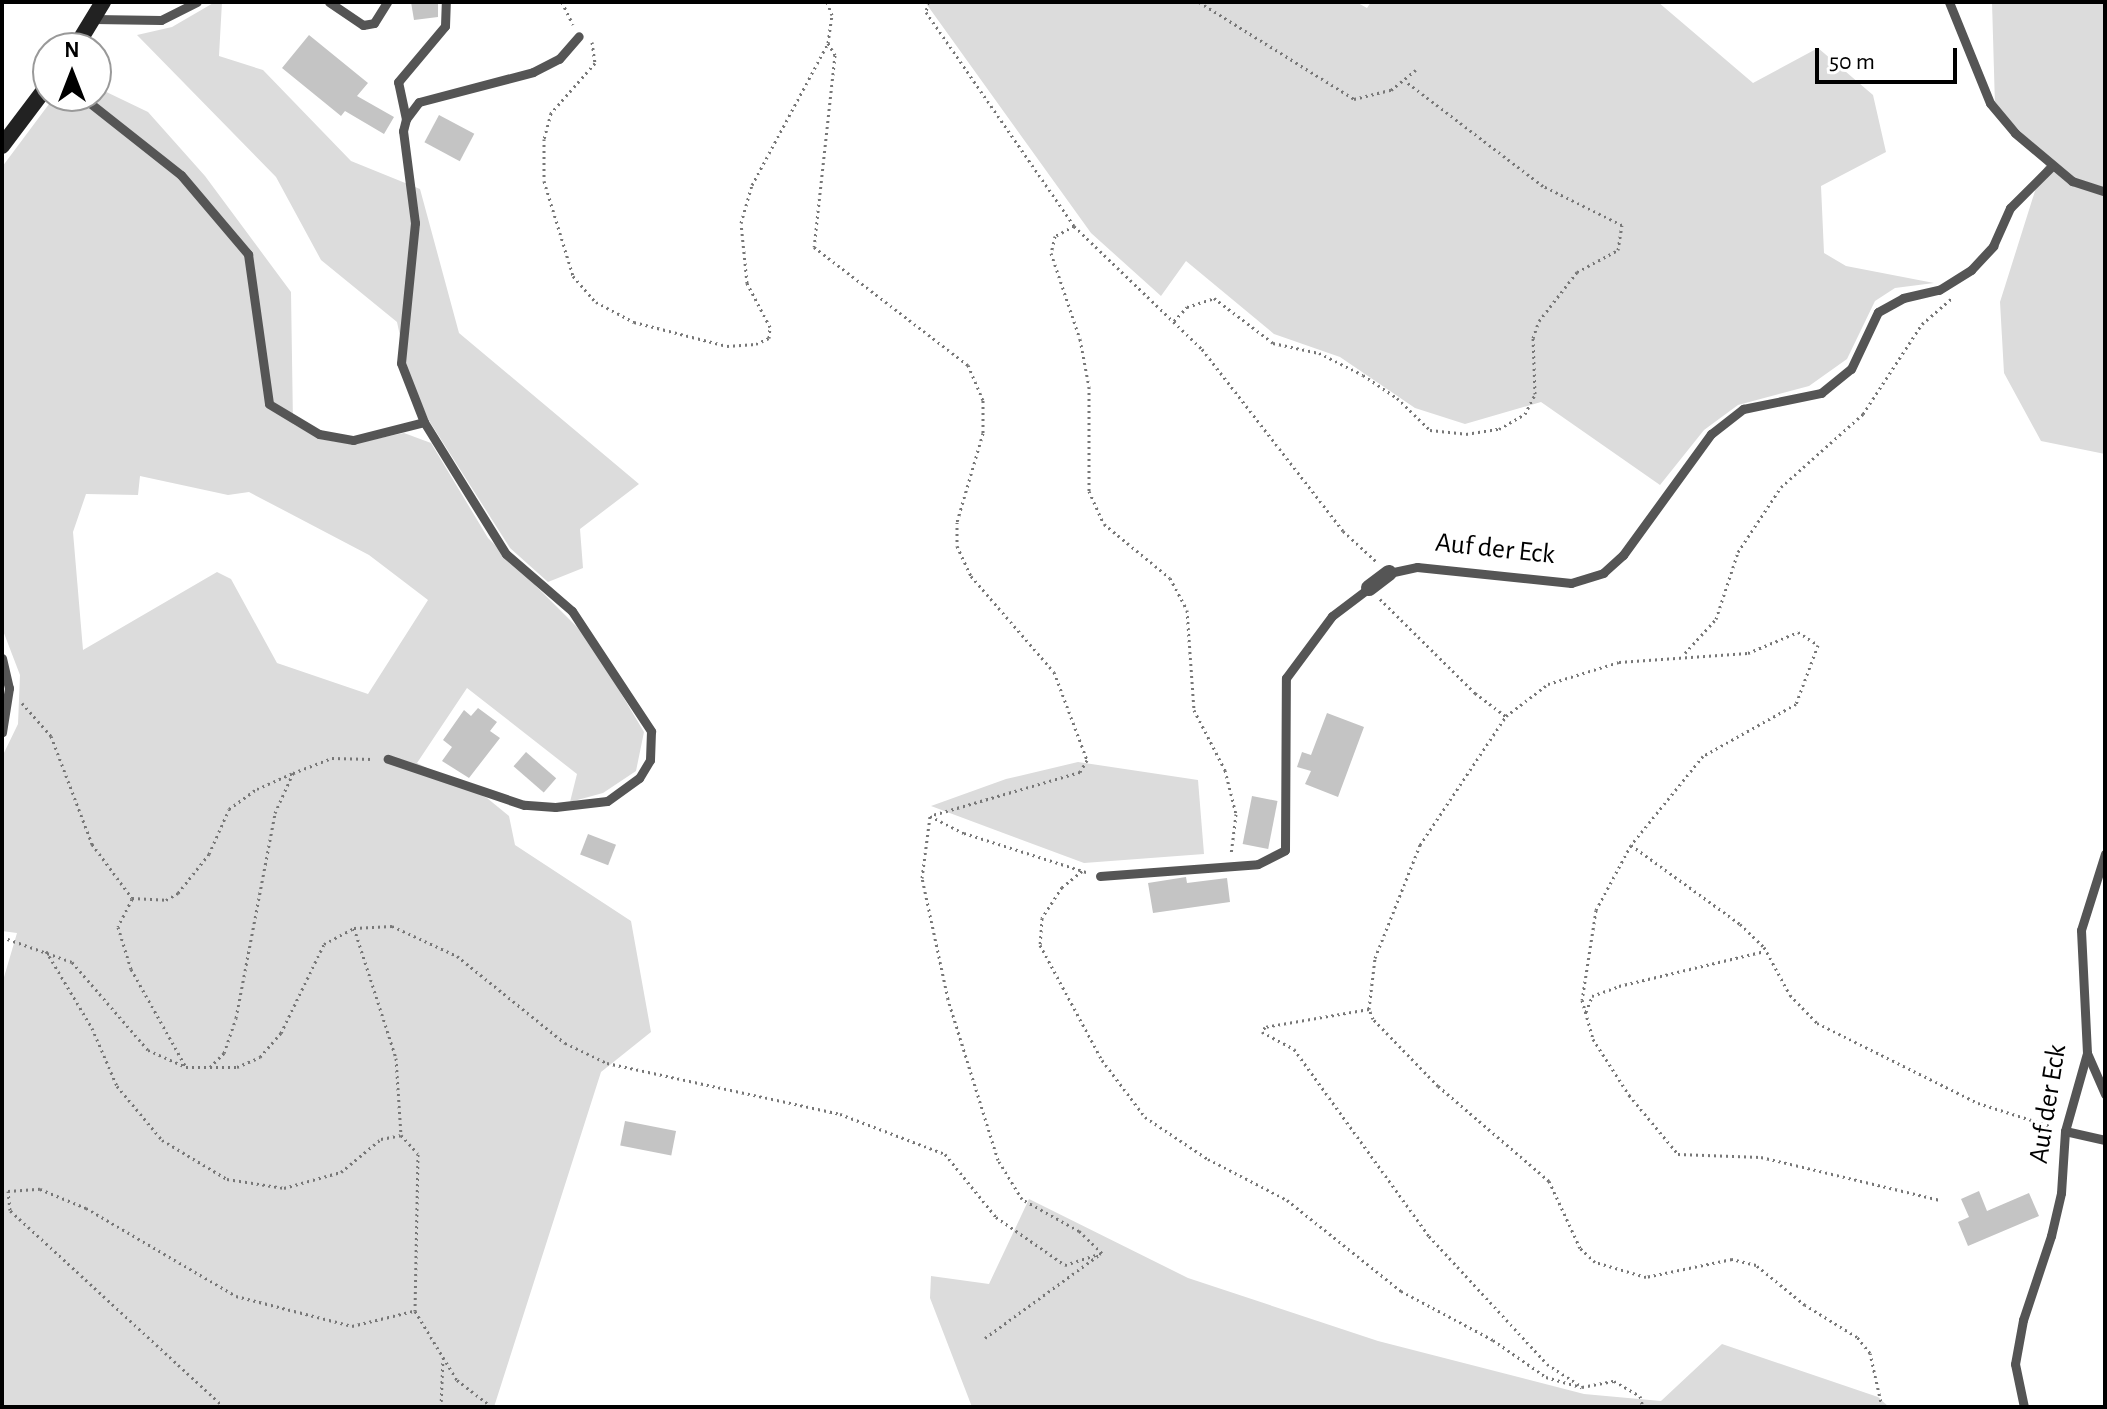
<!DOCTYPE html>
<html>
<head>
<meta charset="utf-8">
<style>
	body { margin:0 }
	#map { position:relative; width:2107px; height:1409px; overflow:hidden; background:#fff; font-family:"Alegreya Sans",sans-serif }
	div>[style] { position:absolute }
	.green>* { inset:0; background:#dcdcdc }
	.building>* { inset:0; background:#c4c4c4; transform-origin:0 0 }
	.path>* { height:3px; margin-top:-1.5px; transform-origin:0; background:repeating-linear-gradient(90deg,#777 0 2px,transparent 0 6px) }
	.lane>* { height:9px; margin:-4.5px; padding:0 4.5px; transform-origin:4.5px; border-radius:4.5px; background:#555 }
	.street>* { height:16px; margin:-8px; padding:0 8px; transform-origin:8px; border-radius:8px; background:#555 }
	.secondary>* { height:16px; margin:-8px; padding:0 8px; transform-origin:8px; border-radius:8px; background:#222 }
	span { translate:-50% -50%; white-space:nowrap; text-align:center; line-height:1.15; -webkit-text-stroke:6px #fff; paint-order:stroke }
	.street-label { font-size:28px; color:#000 }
	.frame { position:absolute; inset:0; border:4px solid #000; pointer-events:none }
	.north { position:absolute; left:32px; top:32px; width:80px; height:80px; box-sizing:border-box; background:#fff; border:2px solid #999; border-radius:50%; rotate:0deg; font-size:22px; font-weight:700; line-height:32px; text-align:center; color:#000 }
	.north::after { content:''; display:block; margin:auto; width:28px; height:36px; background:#000; clip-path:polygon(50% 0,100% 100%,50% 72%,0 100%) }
	.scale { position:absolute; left:1815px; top:48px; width:142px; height:36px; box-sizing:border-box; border:4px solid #000; border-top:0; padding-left:10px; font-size:24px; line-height:28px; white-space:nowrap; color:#000; -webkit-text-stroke:6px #fff; paint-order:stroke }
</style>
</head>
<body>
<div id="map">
	<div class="green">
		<div style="clip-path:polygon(215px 2px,222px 2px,219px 56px,263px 70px,351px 161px,420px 189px,459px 333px,639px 484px,580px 529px,583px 568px,548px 582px,510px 548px,428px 419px,408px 373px,397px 322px,321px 260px,276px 177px,137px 35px,172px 27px)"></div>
		<div style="clip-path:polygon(925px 2px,1356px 2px,1367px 8px,1371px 2px,1658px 2px,1753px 83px,1818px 48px,1873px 95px,1886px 152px,1821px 186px,1824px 253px,1846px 266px,1934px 283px,1895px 288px,1875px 301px,1847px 359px,1809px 386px,1738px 405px,1704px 430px,1660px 485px,1541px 402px,1465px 424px,1415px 408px,1340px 357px,1274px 334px,1186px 261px,1161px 296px,1091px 233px)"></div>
		<div style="clip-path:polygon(1992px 2px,2105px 2px,2105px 454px,2041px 441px,2004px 373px,2000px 302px,2040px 175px,2049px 160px,1995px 106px)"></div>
		<div style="clip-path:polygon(evenodd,96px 87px,148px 112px,205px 176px,291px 292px,293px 424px,321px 439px,351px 444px,404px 433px,431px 443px,488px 538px,588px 638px,644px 732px,636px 771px,603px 793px,570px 802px,577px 774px,467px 688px,417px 763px,487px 798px,509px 816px,515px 845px,631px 921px,651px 1032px,601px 1072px,494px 1407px,2px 1407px,2px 984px,17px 933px,2px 931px,2px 757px,18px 724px,20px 675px,2px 628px,2px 167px,55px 96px,96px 96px,96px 87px,140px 476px,228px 495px,249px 492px,369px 555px,428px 600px,368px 694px,277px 663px,231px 579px,217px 572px,83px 650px,73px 532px,86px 494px,138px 495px,140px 476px)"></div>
		<div style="clip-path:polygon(1078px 762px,1198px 780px,1204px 854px,1084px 863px,931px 806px,1006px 779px)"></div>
		<div style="clip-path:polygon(1029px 1199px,1188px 1278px,1378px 1341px,1584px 1394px,1661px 1401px,1722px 1344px,1878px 1397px,1889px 1407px,972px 1407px,930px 1298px,931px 1276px,989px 1284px)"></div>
	</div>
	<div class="building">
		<div style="clip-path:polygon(411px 2px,438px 2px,438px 17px,414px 20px)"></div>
		<div style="clip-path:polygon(309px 35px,368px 83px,357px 96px,394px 117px,384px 134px,345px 111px,341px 116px,282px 68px)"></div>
		<div style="left:439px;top:115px;width:40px;height:31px;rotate:28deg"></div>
		<div style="clip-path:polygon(478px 708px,497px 722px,490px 731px,500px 738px,469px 778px,442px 761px,452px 747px,443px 740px,464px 710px,471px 716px)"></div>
		<div style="clip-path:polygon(1327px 713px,1364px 727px,1338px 797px,1305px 784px,1311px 771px,1297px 767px,1302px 752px,1311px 755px)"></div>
		<div style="left:526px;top:752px;width:40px;height:19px;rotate:41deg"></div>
		<div style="left:1252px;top:796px;width:26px;height:49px;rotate:11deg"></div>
		<div style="left:588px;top:834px;width:30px;height:22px;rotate:21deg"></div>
		<div style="clip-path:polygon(1186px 877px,1187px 883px,1227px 878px,1230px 902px,1153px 913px,1148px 883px)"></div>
		<div style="left:625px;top:1121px;width:52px;height:25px;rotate:11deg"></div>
		<div style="clip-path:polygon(1979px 1191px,1987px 1211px,2029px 1193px,2039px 1216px,1968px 1246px,1958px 1222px,1969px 1217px,1961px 1199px)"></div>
	</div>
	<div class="path">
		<div style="left:562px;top:2px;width:25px;rotate:64deg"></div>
		<div style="left:928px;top:2px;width:10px;rotate:101deg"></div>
		<div style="left:926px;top:12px;width:260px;rotate:55.3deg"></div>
		<div style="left:1074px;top:226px;width:178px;rotate:43.9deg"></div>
		<div style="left:1202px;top:349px;width:230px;rotate:52.2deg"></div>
		<div style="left:1343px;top:531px;width:46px;rotate:42.4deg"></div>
		<div style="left:1199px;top:2px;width:183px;rotate:32deg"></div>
		<div style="left:1354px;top:99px;width:38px;rotate:-14deg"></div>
		<div style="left:1391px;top:90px;width:32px;rotate:-39deg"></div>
		<div style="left:592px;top:42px;width:21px;rotate:82deg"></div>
		<div style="left:595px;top:63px;width:67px;rotate:131.3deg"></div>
		<div style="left:551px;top:113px;width:27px;rotate:105deg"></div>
		<div style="left:544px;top:139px;width:42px;rotate:90deg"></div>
		<div style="left:544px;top:181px;width:99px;rotate:73deg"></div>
		<div style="left:573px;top:276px;width:35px;rotate:49deg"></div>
		<div style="left:596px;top:302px;width:43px;rotate:27.8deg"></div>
		<div style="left:634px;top:322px;width:96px;rotate:14.5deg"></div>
		<div style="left:727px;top:346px;width:29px;rotate:-4deg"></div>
		<div style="left:756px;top:344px;width:14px;rotate:-25deg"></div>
		<div style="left:769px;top:338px;width:11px;rotate:-85deg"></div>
		<div style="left:770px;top:327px;width:50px;rotate:-117.6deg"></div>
		<div style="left:747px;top:283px;width:60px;rotate:-95.7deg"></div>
		<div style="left:741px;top:223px;width:40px;rotate:-74deg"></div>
		<div style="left:752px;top:185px;width:161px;rotate:-61.8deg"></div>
		<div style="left:828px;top:43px;width:28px;rotate:-82deg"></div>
		<div style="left:832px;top:15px;width:14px;rotate:-111deg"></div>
		<div style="left:828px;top:43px;width:14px;rotate:60deg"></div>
		<div style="left:835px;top:55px;width:193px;rotate:96.2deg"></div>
		<div style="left:814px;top:247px;width:194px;rotate:37.5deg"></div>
		<div style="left:968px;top:365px;width:38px;rotate:67deg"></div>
		<div style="left:983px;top:400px;width:33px;rotate:90deg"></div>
		<div style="left:983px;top:433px;width:93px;rotate:106.3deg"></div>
		<div style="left:957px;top:522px;width:24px;rotate:90deg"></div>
		<div style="left:957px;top:546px;width:33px;rotate:65deg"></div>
		<div style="left:971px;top:576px;width:127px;rotate:49.2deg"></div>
		<div style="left:1054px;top:672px;width:94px;rotate:69.4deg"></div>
		<div style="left:1087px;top:760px;width:14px;rotate:120deg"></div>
		<div style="left:1080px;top:772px;width:156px;rotate:163.7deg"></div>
		<div style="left:1074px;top:226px;width:21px;rotate:152deg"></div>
		<div style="left:1055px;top:236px;width:17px;rotate:103deg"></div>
		<div style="left:1051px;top:253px;width:91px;rotate:71.4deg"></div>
		<div style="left:1080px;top:339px;width:49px;rotate:79.4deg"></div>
		<div style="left:1089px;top:387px;width:104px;rotate:90deg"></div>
		<div style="left:1089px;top:491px;width:36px;rotate:66deg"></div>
		<div style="left:1104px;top:524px;width:85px;rotate:39.3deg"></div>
		<div style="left:1170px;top:578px;width:36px;rotate:62deg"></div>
		<div style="left:1187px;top:610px;width:100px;rotate:86deg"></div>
		<div style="left:1194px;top:710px;width:68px;rotate:62.7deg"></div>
		<div style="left:1225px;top:770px;width:45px;rotate:76deg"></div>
		<div style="left:1236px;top:814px;width:39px;rotate:97deg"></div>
		<div style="left:1174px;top:321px;width:19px;rotate:-47deg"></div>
		<div style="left:1187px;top:307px;width:28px;rotate:-18deg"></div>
		<div style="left:1214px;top:298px;width:74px;rotate:37.3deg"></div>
		<div style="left:1273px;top:343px;width:47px;rotate:12.3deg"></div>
		<div style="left:1319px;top:353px;width:49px;rotate:26.6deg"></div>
		<div style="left:1363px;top:375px;width:41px;rotate:34.1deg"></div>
		<div style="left:1397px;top:398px;width:46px;rotate:44.1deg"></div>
		<div style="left:1430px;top:430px;width:36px;rotate:6deg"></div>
		<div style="left:1466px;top:434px;width:33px;rotate:-9deg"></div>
		<div style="left:1499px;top:429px;width:30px;rotate:-30deg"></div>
		<div style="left:1525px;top:414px;width:22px;rotate:-63deg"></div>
		<div style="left:1535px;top:394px;width:56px;rotate:-92deg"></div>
		<div style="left:1533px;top:338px;width:18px;rotate:-71deg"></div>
		<div style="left:1539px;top:321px;width:62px;rotate:-52.2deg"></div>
		<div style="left:1577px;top:272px;width:47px;rotate:-28.2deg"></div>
		<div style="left:1618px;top:250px;width:25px;rotate:-81deg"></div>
		<div style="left:1622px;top:225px;width:88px;rotate:-153.7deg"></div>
		<div style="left:1543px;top:186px;width:173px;rotate:-142.7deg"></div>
		<div style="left:1380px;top:599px;width:134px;rotate:44.7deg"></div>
		<div style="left:1475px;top:693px;width:39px;rotate:37deg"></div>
		<div style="left:1685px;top:653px;width:46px;rotate:-47.6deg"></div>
		<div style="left:1716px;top:619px;width:71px;rotate:-71.8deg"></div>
		<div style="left:1738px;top:552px;width:78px;rotate:-56.5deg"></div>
		<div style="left:1781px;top:487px;width:110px;rotate:-41.7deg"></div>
		<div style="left:1863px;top:414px;width:108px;rotate:-56.8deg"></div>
		<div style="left:1922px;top:324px;width:40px;rotate:-41deg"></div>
		<div style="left:22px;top:703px;width:44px;rotate:48.7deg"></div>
		<div style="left:51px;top:736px;width:116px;rotate:69.2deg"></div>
		<div style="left:92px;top:844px;width:67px;rotate:53.5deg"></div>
		<div style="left:132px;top:898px;width:34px;rotate:3deg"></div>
		<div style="left:166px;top:900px;width:14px;rotate:-30deg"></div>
		<div style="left:178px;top:893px;width:50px;rotate:-51.5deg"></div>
		<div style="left:209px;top:854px;width:49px;rotate:-66deg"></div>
		<div style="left:229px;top:809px;width:34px;rotate:-36deg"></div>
		<div style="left:257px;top:789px;width:39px;rotate:-24deg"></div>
		<div style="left:1631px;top:845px;width:74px;rotate:118.3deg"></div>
		<div style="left:1596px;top:910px;width:91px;rotate:98.8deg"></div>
		<div style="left:1582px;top:1000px;width:41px;rotate:74.2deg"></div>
		<div style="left:1593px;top:1039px;width:67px;rotate:57.3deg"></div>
		<div style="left:1629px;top:1095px;width:77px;rotate:50.3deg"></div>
		<div style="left:1678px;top:1154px;width:83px;rotate:2.1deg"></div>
		<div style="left:1761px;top:1157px;width:184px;rotate:13.5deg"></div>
		<div style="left:1082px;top:871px;width:26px;rotate:141deg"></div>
		<div style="left:1062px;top:887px;width:37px;rotate:123deg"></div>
		<div style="left:1042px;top:918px;width:27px;rotate:94deg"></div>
		<div style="left:1040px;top:945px;width:131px;rotate:61.7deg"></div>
		<div style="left:1102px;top:1060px;width:71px;rotate:53deg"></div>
		<div style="left:1145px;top:1117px;width:76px;rotate:33.7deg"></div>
		<div style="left:1208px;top:1159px;width:89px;rotate:27.4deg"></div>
		<div style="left:1287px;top:1200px;width:146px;rotate:38.6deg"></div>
		<div style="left:1401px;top:1291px;width:104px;rotate:28deg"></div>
		<div style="left:1493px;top:1340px;width:65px;rotate:34.9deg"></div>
		<div style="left:1546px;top:1377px;width:37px;rotate:16deg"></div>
		<div style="left:1582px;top:1387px;width:33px;rotate:-11deg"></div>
		<div style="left:1614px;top:1381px;width:30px;rotate:30deg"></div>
		<div style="left:1640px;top:1396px;width:11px;rotate:75deg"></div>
		<div style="left:132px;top:899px;width:31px;rotate:117deg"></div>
		<div style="left:118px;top:927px;width:44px;rotate:72.8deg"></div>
		<div style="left:131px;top:969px;width:112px;rotate:60.7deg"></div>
		<div style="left:354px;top:928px;width:137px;rotate:72.1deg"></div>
		<div style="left:396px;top:1058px;width:77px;rotate:86.3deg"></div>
		<div style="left:2px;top:937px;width:74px;rotate:19.7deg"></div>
		<div style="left:72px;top:962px;width:116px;rotate:49.2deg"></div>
		<div style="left:148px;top:1050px;width:42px;rotate:24.1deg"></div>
		<div style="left:186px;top:1067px;width:24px"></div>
		<div style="left:210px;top:1067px;width:20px;rotate:-45deg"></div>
		<div style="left:224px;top:1053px;width:37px;rotate:-71deg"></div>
		<div style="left:236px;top:1018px;width:209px;rotate:-79.2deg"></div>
		<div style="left:275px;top:813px;width:44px;rotate:-65.8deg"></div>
		<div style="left:293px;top:773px;width:42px;rotate:-21deg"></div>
		<div style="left:332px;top:758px;width:41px;rotate:1.4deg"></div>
		<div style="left:46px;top:951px;width:90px;rotate:59.1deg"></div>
		<div style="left:92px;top:1028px;width:63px;rotate:66.7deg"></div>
		<div style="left:117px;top:1086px;width:70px;rotate:50.2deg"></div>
		<div style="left:162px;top:1140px;width:76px;rotate:31deg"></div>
		<div style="left:227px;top:1179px;width:58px;rotate:9deg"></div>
		<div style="left:284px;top:1188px;width:59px;rotate:-15.7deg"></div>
		<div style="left:341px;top:1172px;width:52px;rotate:-39.5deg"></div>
		<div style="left:381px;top:1139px;width:20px;rotate:-11deg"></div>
		<div style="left:401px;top:1135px;width:25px;rotate:48deg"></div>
		<div style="left:418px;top:1154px;width:157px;rotate:91.1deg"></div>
		<div style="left:415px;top:1311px;width:81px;rotate:58.7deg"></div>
		<div style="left:457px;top:1380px;width:44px;rotate:37.6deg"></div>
		<div style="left:1369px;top:1009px;width:106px;rotate:170.2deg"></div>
		<div style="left:1265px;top:1027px;width:6px;rotate:121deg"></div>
		<div style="left:1262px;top:1032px;width:36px;rotate:28deg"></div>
		<div style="left:1294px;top:1049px;width:231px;rotate:54.2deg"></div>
		<div style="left:1429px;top:1236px;width:174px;rotate:47.3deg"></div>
		<div style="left:1547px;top:1364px;width:38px;rotate:33deg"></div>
		<div style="left:1586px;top:1012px;width:17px;rotate:-69deg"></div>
		<div style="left:1592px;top:996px;width:29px;rotate:-20deg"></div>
		<div style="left:1619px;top:986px;width:150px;rotate:-13.5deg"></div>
		<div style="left:210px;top:1067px;width:27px"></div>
		<div style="left:237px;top:1067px;width:25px;rotate:-23deg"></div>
		<div style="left:260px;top:1057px;width:32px;rotate:-49deg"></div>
		<div style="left:281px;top:1033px;width:99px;rotate:-64.2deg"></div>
		<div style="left:324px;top:944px;width:34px;rotate:-28deg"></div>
		<div style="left:354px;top:928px;width:38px;rotate:-3deg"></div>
		<div style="left:392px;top:926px;width:72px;rotate:24.8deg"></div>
		<div style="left:457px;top:956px;width:139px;rotate:38.9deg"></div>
		<div style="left:565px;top:1043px;width:47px;rotate:25.5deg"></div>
		<div style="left:607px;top:1063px;width:239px;rotate:12.3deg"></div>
		<div style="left:840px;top:1114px;width:112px;rotate:20.9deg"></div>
		<div style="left:945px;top:1154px;width:81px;rotate:51deg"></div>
		<div style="left:996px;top:1217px;width:84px;rotate:34.8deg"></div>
		<div style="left:1065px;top:1265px;width:39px;rotate:-18deg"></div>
		<div style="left:1102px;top:1253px;width:32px;rotate:-136deg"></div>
		<div style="left:1079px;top:1231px;width:65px;rotate:-150.7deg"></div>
		<div style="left:1022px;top:1199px;width:46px;rotate:-121.6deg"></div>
		<div style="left:998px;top:1160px;width:169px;rotate:-107.3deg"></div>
		<div style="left:948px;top:999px;width:124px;rotate:-102.1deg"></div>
		<div style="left:922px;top:878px;width:63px;rotate:-82.6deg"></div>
		<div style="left:930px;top:816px;width:38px;rotate:27deg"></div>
		<div style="left:964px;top:833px;width:131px;rotate:17.7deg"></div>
		<div style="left:985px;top:1338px;width:141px;rotate:-36.1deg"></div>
		<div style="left:224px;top:1407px;width:291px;rotate:-137.4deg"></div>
		<div style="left:10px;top:1210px;width:19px;rotate:-96deg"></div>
		<div style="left:8px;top:1191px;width:32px;rotate:-4deg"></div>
		<div style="left:40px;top:1189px;width:50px;rotate:22.4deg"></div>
		<div style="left:86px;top:1208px;width:174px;rotate:30.4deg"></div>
		<div style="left:236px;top:1296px;width:120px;rotate:14.5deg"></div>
		<div style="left:352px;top:1326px;width:63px;rotate:-13.8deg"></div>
		<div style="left:441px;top:1407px;width:49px;rotate:-87.7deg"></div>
		<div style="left:1882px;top:1407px;width:55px;rotate:-102.5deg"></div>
		<div style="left:1870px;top:1353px;width:21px;rotate:-129deg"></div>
		<div style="left:1857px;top:1337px;width:61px;rotate:-148.4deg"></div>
		<div style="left:1805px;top:1305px;width:63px;rotate:-140.8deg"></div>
		<div style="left:1756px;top:1265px;width:25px;rotate:-166deg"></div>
		<div style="left:1732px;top:1259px;width:88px;rotate:168.2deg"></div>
		<div style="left:1646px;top:1277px;width:53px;rotate:-163.6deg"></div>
		<div style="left:1595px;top:1262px;width:21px;rotate:-137deg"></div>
		<div style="left:1580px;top:1248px;width:74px;rotate:-114.8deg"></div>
		<div style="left:1549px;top:1181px;width:146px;rotate:-139.4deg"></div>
		<div style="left:1438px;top:1086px;width:93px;rotate:-134.1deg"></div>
		<div style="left:1373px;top:1019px;width:11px;rotate:-112deg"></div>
		<div style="left:1369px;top:1009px;width:51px;rotate:-83.3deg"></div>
		<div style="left:1375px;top:958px;width:122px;rotate:-68.3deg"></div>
		<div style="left:1420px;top:845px;width:155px;rotate:-56.3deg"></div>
		<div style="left:1506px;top:716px;width:53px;rotate:-37.3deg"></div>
		<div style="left:1548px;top:684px;width:74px;rotate:-17.2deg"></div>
		<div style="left:1619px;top:662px;width:129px;rotate:-4deg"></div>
		<div style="left:1748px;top:653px;width:54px;rotate:-22.8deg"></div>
		<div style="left:1798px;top:632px;width:24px;rotate:33deg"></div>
		<div style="left:1818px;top:645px;width:63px;rotate:110.4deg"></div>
		<div style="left:1796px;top:704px;width:107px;rotate:150.8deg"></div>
		<div style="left:1703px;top:756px;width:114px;rotate:129deg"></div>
		<div style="left:1631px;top:845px;width:135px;rotate:35.9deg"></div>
		<div style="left:1740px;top:924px;width:33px;rotate:44deg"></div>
		<div style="left:1764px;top:947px;width:55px;rotate:61.6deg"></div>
		<div style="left:1790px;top:995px;width:39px;rotate:46deg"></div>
		<div style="left:1817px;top:1023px;width:180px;rotate:26.4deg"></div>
		<div style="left:1978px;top:1103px;width:76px;rotate:17.7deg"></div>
	</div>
	<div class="lane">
		<div style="left:329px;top:2px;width:41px;rotate:34.1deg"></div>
		<div style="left:363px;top:25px;width:11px;rotate:-10deg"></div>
		<div style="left:374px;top:23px;width:25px;rotate:-58deg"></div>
		<div style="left:1949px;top:2px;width:109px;rotate:67.9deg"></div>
		<div style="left:1990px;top:103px;width:39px;rotate:50deg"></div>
		<div style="left:2015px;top:133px;width:75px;rotate:40.1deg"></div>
		<div style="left:2072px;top:181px;width:35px;rotate:18deg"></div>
		<div style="left:94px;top:19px;width:67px;rotate:0.9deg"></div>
		<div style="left:161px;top:20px;width:40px;rotate:-26.6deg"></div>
		<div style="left:81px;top:96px;width:127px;rotate:38.3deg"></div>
		<div style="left:181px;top:175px;width:104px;rotate:49.7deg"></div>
		<div style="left:248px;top:254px;width:151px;rotate:82deg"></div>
		<div style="left:269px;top:404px;width:58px;rotate:31deg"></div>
		<div style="left:319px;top:434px;width:35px;rotate:10deg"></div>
		<div style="left:353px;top:440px;width:73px;rotate:-14.2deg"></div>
		<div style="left:424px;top:422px;width:155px;rotate:58.2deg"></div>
		<div style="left:506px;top:554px;width:87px;rotate:40.8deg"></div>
		<div style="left:572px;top:611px;width:144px;rotate:56.6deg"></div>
		<div style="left:651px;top:731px;width:29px;rotate:92deg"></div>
		<div style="left:650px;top:760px;width:21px;rotate:121deg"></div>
		<div style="left:639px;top:778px;width:39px;rotate:144deg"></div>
		<div style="left:607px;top:801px;width:52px;rotate:173.4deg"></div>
		<div style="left:555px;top:807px;width:31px;rotate:-176deg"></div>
		<div style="left:524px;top:805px;width:144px;rotate:-161.3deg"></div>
		<div style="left:406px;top:119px;width:38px;rotate:-102deg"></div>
		<div style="left:398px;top:82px;width:73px;rotate:-50deg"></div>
		<div style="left:445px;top:26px;width:24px;rotate:-88deg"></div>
		<div style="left:424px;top:422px;width:63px;rotate:-111.3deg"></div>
		<div style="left:401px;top:363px;width:141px;rotate:-84.3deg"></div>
		<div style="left:415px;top:223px;width:93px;rotate:-97.4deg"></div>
		<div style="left:403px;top:131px;width:12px;rotate:-76deg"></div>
		<div style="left:406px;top:119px;width:21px;rotate:-53deg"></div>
		<div style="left:419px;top:102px;width:118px;rotate:-14.7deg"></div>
		<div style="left:533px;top:72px;width:29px;rotate:-27deg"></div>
		<div style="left:559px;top:59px;width:30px;rotate:-49deg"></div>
		<div style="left:1389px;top:573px;width:29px;rotate:-12deg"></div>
		<div style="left:1417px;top:567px;width:155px;rotate:5.9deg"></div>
		<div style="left:1571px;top:583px;width:34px;rotate:-17deg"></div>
		<div style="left:1603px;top:573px;width:27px;rotate:-42deg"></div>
		<div style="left:1623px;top:555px;width:150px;rotate:-54deg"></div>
		<div style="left:1711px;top:434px;width:41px;rotate:-38deg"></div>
		<div style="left:1743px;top:409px;width:80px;rotate:-11.6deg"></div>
		<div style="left:1821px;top:393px;width:38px;rotate:-39deg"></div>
		<div style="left:1851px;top:369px;width:63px;rotate:-64.7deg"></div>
		<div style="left:1878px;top:312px;width:29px;rotate:-29deg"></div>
		<div style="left:1903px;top:298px;width:37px;rotate:-13deg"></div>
		<div style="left:1939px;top:290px;width:38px;rotate:-32deg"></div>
		<div style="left:1971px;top:270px;width:33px;rotate:-47deg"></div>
		<div style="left:1993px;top:246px;width:42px;rotate:-65.9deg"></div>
		<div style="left:2010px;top:208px;width:58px;rotate:-45deg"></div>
		<div style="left:2px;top:658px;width:31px;rotate:77deg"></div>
		<div style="left:9px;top:688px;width:45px;rotate:99deg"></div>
		<div style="left:1100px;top:876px;width:158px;rotate:-4.3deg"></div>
		<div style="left:1258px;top:864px;width:30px;rotate:-27deg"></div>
		<div style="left:1285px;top:850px;width:172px;rotate:-89.7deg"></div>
		<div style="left:1286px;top:678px;width:77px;rotate:-53.4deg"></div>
		<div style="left:1332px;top:616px;width:46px;rotate:-37.1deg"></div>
		<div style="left:2087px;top:1053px;width:45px;rotate:66.3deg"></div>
		<div style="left:2065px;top:1131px;width:41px;rotate:12.7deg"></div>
		<div style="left:2024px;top:1407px;width:44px;rotate:-101.8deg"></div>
		<div style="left:2015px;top:1364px;width:45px;rotate:-79.7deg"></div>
		<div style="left:2023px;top:1320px;width:89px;rotate:-71.6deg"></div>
		<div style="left:2051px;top:1236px;width:44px;rotate:-76.9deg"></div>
		<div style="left:2061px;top:1193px;width:62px;rotate:-86.3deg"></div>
		<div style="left:2065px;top:1131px;width:81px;rotate:-74.2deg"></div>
		<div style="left:2087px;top:1053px;width:123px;rotate:-92.8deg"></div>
		<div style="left:2081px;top:930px;width:80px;rotate:-72.5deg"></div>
	</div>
	<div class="street">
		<div style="left:1369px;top:588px;width:25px;rotate:-37deg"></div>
	</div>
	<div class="secondary">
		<div style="left:75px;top:48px;width:54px;rotate:-58.7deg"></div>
		<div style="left:2px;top:146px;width:76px;rotate:-53deg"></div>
	</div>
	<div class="street-label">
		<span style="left:1495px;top:549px;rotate:6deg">Auf der Eck</span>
		<span style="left:2048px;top:1104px;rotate:-81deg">Auf der Eck</span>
	</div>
	<div class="frame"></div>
	<div class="north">N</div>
	<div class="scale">50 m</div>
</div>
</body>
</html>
